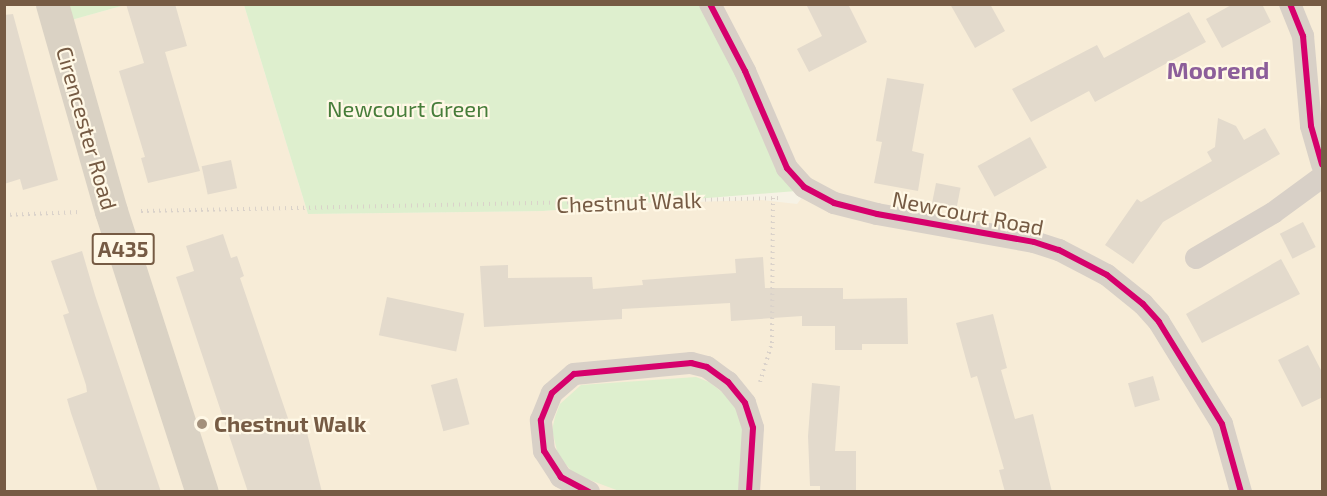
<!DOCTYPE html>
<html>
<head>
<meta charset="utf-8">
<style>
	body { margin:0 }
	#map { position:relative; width:1327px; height:496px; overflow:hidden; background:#f6f2e5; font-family:"Exo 2",sans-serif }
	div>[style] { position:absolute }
	.residential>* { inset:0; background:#f7ecd7 }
	.green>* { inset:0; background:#deefce }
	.building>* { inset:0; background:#e3dacc; transform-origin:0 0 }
	.path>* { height:4px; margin-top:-2px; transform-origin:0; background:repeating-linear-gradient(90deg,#dad2ca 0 1.5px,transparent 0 6px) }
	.minor>* { height:22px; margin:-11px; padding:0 11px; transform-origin:11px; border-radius:11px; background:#d8d0c7 }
	.primary>* { height:33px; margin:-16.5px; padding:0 16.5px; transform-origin:16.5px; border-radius:16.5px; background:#dad2c4 }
	.cycleway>* { height:6px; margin:-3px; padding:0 3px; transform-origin:3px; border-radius:3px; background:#d6006c }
	.dots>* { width:16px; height:16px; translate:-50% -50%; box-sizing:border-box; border:3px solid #fff8e6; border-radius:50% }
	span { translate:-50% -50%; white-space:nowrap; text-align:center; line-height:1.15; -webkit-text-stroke:4.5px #fff8e6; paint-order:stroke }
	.shield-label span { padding:2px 4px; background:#fff8e6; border:2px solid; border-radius:4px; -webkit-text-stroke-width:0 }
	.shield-label { font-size:21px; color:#765b44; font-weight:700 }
	.park-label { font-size:22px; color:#477d3a }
	.street-label { font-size:22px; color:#765b44 }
	.poi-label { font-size:22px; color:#765b44; font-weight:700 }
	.left { translate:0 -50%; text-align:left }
	.neighbourhood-label { font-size:24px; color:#8c5e9a; font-weight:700 }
	.frame { position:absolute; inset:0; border:6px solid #765b44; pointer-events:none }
</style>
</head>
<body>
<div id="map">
	<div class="residential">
		<div style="clip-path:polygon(4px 5px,52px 5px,57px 24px,125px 5px,244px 5px,308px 214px,543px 211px,620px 204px,761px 200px,797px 204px,808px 190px,710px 5px,1322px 5px,1322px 491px,5px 491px)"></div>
	</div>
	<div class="green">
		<div style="clip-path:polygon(52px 4px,125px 5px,57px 24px)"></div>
		<div style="clip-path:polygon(244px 5px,710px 5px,809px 190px,543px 211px,308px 214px)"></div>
		<div style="clip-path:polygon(696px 377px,709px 382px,731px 399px,743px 420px,741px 491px,619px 491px,574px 474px,558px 455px,552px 430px,555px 417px,560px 404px,581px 385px)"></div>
	</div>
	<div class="building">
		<div style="clip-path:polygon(126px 4px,175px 4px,187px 46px,165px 52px,200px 171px,148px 183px,141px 158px,145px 157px,119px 71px,144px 63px)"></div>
		<div style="clip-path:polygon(806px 4px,848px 4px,867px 42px,809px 72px,797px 49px,822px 36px)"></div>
		<div style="clip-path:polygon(950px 4px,990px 4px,1005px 31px,975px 48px)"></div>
		<div style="clip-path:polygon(1233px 4px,1262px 4px,1271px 22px,1222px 48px,1206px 19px)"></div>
		<div style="clip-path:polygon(1189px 12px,1206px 42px,1095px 102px,1089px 91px,1031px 122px,1012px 89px,1097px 45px,1104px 58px)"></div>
		<div style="clip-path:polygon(13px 14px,58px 180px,23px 190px,20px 179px,4px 184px,4px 15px)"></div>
		<div style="clip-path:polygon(887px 78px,924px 84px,912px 151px,924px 154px,918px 191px,874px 183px,882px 142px,876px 141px)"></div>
		<div style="clip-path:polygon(1218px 118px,1236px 126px,1244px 140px,1265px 128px,1280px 154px,1163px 222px,1133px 264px,1105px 245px,1137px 199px,1141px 202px,1212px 161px,1207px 152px,1215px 147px)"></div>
		<div style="left:1030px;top:137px;width:35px;height:60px;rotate:61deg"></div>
		<div style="left:231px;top:160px;width:29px;height:30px;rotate:78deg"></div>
		<div style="left:936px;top:183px;width:25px;height:23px;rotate:11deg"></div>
		<div style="left:1303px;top:222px;width:28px;height:26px;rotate:63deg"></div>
		<div style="clip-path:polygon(223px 234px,231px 258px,237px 256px,244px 276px,240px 278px,293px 433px,306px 429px,322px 492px,248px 492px,176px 277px,194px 271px,186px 246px)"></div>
		<div style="clip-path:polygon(82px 251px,95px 295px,161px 492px,98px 492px,71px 413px,67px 399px,87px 392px,86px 385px,63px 315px,69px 313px,51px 261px)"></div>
		<div style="clip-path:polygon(763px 257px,765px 288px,843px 288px,843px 299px,907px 298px,908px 344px,862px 344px,862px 350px,835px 350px,835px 326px,802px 326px,802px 316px,731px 321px,730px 303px,622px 309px,622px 319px,484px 327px,480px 266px,508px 265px,508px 278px,592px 277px,593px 289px,643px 285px,642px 280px,736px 273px,735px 259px)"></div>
		<div style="clip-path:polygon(1281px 259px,1300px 294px,1202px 343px,1186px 314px)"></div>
		<div style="left:387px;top:297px;width:79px;height:39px;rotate:12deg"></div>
		<div style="clip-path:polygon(993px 314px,1007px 368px,1001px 370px,1015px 419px,1033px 414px,1052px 492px,1005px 492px,999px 470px,1004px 469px,977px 376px,971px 378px,956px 323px)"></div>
		<div style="clip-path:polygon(1308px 345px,1323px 374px,1323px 397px,1302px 407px,1278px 360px)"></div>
		<div style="left:1153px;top:376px;width:25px;height:26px;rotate:74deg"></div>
		<div style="left:457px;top:378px;width:48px;height:27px;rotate:75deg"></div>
		<div style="clip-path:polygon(812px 383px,840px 386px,835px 451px,856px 451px,856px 492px,820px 492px,820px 486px,810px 486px,808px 436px)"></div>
	</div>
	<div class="path">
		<div style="left:141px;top:211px;width:640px;rotate:-1.16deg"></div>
		<div style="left:4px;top:215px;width:75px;rotate:-2.3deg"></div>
		<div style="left:760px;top:382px;width:41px;rotate:-72.9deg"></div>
		<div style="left:772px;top:343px;width:145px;rotate:-89.6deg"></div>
	</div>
	<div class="minor">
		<div style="left:710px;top:4px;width:76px;rotate:62.4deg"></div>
		<div style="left:745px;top:71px;width:106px;rotate:66.6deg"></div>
		<div style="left:787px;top:168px;width:25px;rotate:48deg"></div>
		<div style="left:804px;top:187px;width:34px;rotate:28deg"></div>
		<div style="left:834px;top:203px;width:44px;rotate:14.3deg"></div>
		<div style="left:877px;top:214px;width:159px;rotate:10.1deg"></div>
		<div style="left:1034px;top:242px;width:26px;rotate:18deg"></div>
		<div style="left:1059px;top:250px;width:54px;rotate:27.5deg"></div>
		<div style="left:1107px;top:275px;width:46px;rotate:38.9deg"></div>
		<div style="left:1143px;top:304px;width:24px;rotate:48deg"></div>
		<div style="left:1159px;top:322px;width:120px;rotate:58.3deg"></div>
		<div style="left:1222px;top:424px;width:71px;rotate:74.4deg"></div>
		<div style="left:1290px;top:4px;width:35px;rotate:68deg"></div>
		<div style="left:1303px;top:36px;width:90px;rotate:84.9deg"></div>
		<div style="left:1311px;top:126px;width:40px;rotate:74deg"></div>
		<div style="left:1196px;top:258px;width:89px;rotate:-30.3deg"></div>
		<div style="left:1273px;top:213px;width:61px;rotate:-36.3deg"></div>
		<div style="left:589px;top:492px;width:32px;rotate:-152deg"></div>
		<div style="left:561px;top:477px;width:31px;rotate:-123deg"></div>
		<div style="left:544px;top:451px;width:31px;rotate:-96deg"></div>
		<div style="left:541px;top:420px;width:29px;rotate:-68deg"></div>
		<div style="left:552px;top:393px;width:29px;rotate:-41deg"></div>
		<div style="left:574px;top:374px;width:118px;rotate:-5.4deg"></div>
		<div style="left:691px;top:363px;width:16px;rotate:14deg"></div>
		<div style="left:707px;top:367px;width:26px;rotate:36deg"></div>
		<div style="left:728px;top:382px;width:27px;rotate:51deg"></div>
		<div style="left:745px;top:403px;width:26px;rotate:72deg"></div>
		<div style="left:753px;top:428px;width:64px;rotate:93.6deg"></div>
	</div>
	<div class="primary">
		<div style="left:52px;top:4px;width:215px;rotate:74.1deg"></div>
		<div style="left:111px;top:211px;width:295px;rotate:72.1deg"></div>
	</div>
	<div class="cycleway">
		<div style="left:710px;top:4px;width:76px;rotate:62.4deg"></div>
		<div style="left:745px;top:71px;width:106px;rotate:66.6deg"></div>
		<div style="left:787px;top:168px;width:25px;rotate:48deg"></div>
		<div style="left:804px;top:187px;width:34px;rotate:28deg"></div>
		<div style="left:834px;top:203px;width:44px;rotate:14.3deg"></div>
		<div style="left:877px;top:214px;width:159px;rotate:10.1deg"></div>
		<div style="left:1034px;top:242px;width:26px;rotate:18deg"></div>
		<div style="left:1059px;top:250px;width:54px;rotate:27.5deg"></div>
		<div style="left:1107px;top:275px;width:46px;rotate:38.9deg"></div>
		<div style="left:1143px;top:304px;width:24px;rotate:48deg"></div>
		<div style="left:1159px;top:322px;width:120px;rotate:58.3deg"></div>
		<div style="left:1222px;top:424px;width:71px;rotate:74.4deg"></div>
		<div style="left:1290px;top:4px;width:35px;rotate:68deg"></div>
		<div style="left:1303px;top:36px;width:90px;rotate:84.9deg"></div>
		<div style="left:1311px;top:126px;width:40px;rotate:74deg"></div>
		<div style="left:589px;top:492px;width:32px;rotate:-152deg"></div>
		<div style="left:561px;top:477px;width:31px;rotate:-123deg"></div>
		<div style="left:544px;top:451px;width:31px;rotate:-96deg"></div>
		<div style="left:541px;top:420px;width:29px;rotate:-68deg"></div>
		<div style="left:552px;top:393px;width:29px;rotate:-41deg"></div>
		<div style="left:574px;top:374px;width:118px;rotate:-5.4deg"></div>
		<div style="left:691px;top:363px;width:16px;rotate:14deg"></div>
		<div style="left:707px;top:367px;width:26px;rotate:36deg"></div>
		<div style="left:728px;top:382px;width:27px;rotate:51deg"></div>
		<div style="left:745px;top:403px;width:26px;rotate:72deg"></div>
		<div style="left:753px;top:428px;width:64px;rotate:93.6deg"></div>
	</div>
	<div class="dots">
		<div style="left:202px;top:424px;background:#a3907c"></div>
	</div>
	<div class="shield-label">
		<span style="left:123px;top:249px">A435</span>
	</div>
	<div class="park-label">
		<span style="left:408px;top:109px">Newcourt Green</span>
	</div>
	<div class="street-label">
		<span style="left:87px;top:128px;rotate:74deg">Cirencester Road</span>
		<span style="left:629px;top:202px;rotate:-2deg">Chestnut Walk</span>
		<span style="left:968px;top:213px;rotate:11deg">Newcourt Road</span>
	</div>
	<div class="poi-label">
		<span class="left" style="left:214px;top:424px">Chestnut Walk</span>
	</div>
	<div class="neighbourhood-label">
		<span style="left:1218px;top:70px">Moorend</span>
	</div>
	<div class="frame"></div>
</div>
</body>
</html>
